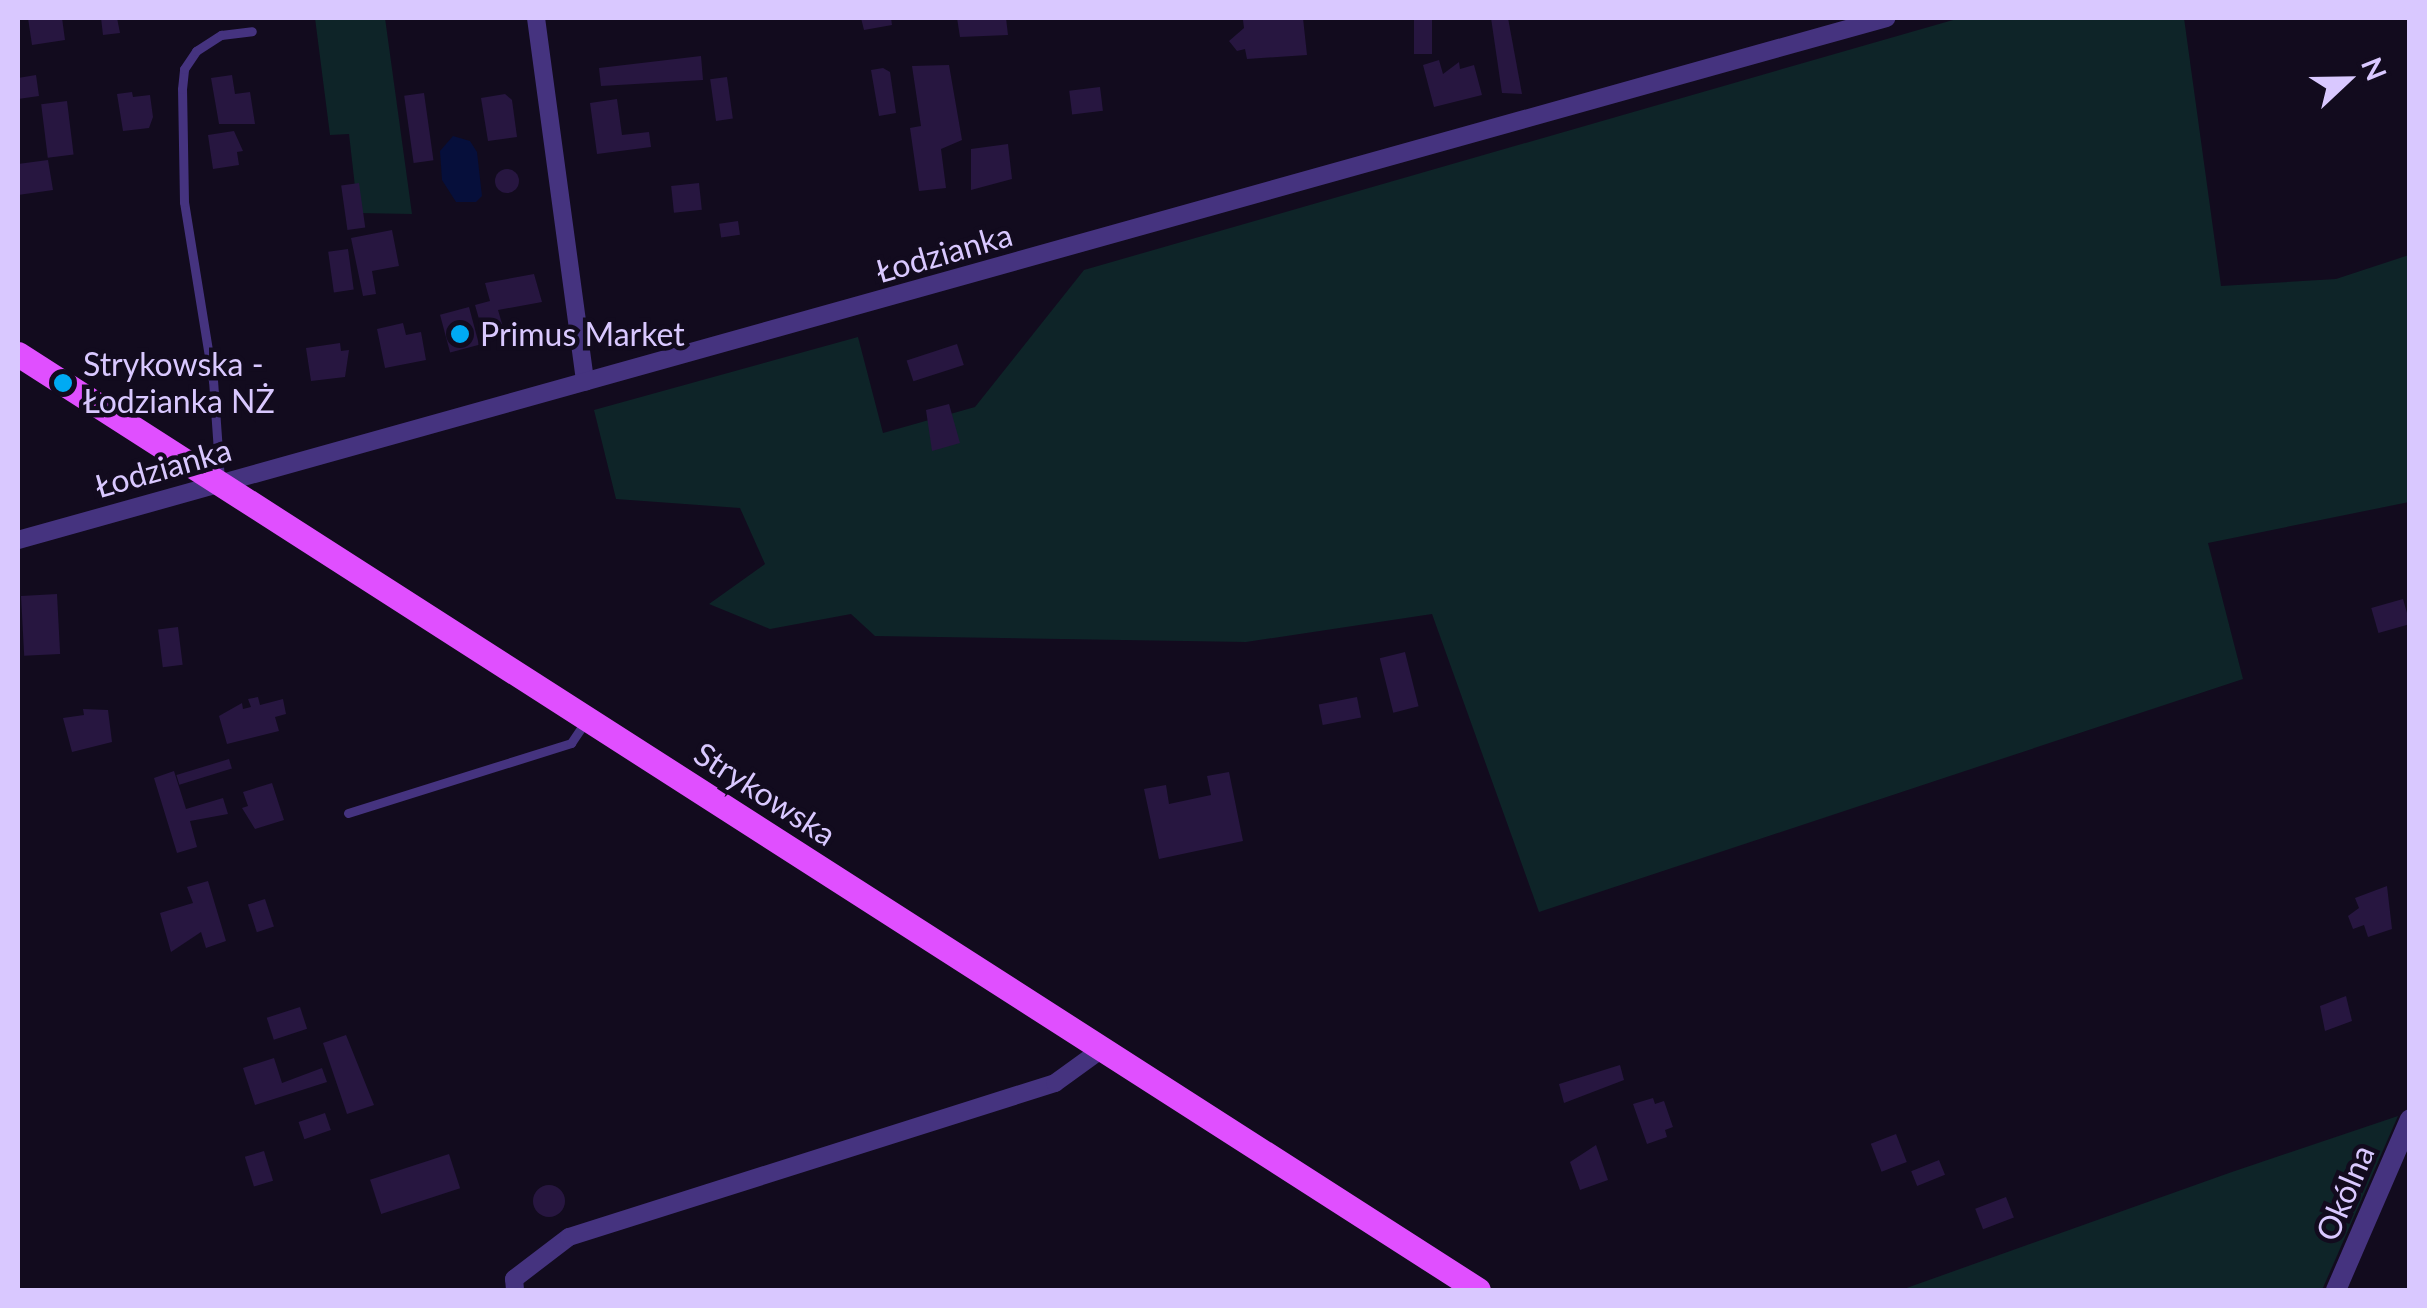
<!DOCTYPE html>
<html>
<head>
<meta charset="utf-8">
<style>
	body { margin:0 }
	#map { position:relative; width:2427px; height:1308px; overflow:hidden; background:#120b1e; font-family:Lato,sans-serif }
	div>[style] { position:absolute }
	.green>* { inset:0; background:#0e2428 }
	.water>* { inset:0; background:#060f3b }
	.building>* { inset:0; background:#271640; transform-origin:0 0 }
	.round { border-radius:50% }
	.service>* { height:9px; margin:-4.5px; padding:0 4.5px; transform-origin:4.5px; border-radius:4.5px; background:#45337f }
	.minor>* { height:18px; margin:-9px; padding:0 9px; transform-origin:9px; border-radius:9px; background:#45337f }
	.tertiary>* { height:20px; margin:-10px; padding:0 10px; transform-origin:10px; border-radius:10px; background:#45337f }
	.primary>* { height:25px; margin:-12.5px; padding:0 12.5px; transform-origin:12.5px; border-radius:12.5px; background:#e04fff }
	.dots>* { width:28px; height:28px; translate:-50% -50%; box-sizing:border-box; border:5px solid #120b1e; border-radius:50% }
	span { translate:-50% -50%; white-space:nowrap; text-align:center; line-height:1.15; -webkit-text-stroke:9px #120b1e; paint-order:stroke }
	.street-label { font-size:32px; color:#d9c8ff }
	.poi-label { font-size:32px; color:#d9c8ff }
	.left { translate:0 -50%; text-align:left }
	.frame { position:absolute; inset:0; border:20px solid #d9c8ff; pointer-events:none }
	.north { position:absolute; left:2297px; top:30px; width:100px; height:100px; -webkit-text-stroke:8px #120b1e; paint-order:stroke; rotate:68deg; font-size:28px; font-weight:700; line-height:40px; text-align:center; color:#d9c8ff }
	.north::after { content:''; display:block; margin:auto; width:35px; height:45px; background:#d9c8ff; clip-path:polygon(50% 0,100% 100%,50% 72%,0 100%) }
</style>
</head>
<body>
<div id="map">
	<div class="green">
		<div style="clip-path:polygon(315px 18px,385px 18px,412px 214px,358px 213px,349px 134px,330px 135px)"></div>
		<div style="clip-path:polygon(1960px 18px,2184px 18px,2221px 286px,2336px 279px,2409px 255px,2409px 502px,2208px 543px,2243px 679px,1539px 912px,1432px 614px,1246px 642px,875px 636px,851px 614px,770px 629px,709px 604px,765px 564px,740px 508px,616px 499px,594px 410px,858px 337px,883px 433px,975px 407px,1084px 270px)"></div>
		<div style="clip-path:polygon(2398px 1116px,2322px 1290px,1901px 1290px,2229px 1173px)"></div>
	</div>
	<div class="water">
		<div style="clip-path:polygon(453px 136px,470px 141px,477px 152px,482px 196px,476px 202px,456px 202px,442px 180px,440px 151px)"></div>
	</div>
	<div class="building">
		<div style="clip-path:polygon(28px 18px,62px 18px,65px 40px,32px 45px)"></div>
		<div style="clip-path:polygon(101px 18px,117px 18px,120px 33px,103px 35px)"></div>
		<div style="clip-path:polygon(861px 18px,891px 18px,892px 25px,864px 30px)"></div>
		<div style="clip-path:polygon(957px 18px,1006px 18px,1008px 35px,960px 37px)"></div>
		<div style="clip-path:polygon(1303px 18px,1307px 55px,1247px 59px,1245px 49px,1237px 51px,1229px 41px,1244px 28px,1243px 20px)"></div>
		<div style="left:1414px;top:18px;width:18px;height:36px"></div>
		<div style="clip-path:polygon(1491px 18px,1508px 18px,1522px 94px,1502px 93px)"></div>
		<div style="clip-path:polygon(701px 56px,703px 80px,601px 86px,599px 68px)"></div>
		<div style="clip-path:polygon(1439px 60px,1443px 74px,1459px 62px,1460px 69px,1474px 65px,1482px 95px,1434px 107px,1423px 65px)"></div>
		<div style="clip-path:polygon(949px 65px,962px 140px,941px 149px,946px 188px,919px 191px,910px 128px,921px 126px,912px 66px)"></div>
		<div style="clip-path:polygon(883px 68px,890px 72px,896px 113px,879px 116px,871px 70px)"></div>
		<div style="clip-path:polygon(36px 75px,39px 96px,18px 99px,18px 78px)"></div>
		<div style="clip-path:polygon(232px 75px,235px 94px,250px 92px,255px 124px,219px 124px,211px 78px)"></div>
		<div style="left:727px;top:77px;width:42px;height:17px;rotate:82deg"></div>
		<div style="left:1100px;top:87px;width:24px;height:31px;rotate:83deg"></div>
		<div style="clip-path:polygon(132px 92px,133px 97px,150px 95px,153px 117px,149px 128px,123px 131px,117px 94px)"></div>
		<div style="left:424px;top:93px;width:68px;height:20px;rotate:82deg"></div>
		<div style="clip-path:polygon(505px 94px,512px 100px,517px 137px,488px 141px,481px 98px)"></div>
		<div style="clip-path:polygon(617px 99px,622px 135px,649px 132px,651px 147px,597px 154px,590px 103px)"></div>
		<div style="left:67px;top:101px;width:54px;height:26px;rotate:83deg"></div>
		<div style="clip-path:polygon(234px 131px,243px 151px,237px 152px,239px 165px,213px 169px,208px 135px)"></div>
		<div style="clip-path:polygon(1008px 144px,1012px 179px,971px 190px,971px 149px)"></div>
		<div style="clip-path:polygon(48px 160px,53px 190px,18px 195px,18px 164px)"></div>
		<div class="round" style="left:495px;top:169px;width:24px;height:24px"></div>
		<div style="left:359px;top:183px;width:45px;height:18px;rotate:82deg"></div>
		<div style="left:699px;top:183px;width:27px;height:28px;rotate:84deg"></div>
		<div style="left:738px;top:221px;width:14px;height:19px;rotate:82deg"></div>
		<div style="clip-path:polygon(392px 230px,399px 266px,372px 271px,376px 294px,363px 296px,351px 238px)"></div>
		<div style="left:348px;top:249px;width:41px;height:20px;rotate:82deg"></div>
		<div style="clip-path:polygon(534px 274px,542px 302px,498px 310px,503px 327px,483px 333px,475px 305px,490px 301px,485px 283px)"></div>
		<div style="left:469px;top:307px;width:39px;height:30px;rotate:75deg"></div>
		<div style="clip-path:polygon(403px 323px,406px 335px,421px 332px,426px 360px,385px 368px,377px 329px)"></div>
		<div style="clip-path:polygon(340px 343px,341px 351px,349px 350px,345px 377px,311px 381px,306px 348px)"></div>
		<div style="left:957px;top:344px;width:22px;height:53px;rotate:72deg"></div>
		<div style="clip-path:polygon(949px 404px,960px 443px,932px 451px,926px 410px)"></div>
		<div style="left:57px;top:594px;width:60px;height:36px;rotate:87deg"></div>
		<div style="left:2403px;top:599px;width:26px;height:33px;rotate:74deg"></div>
		<div style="left:178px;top:627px;width:38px;height:20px;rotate:83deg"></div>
		<div style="left:1405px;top:652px;width:56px;height:26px;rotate:76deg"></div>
		<div style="clip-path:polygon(258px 697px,260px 705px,283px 699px,286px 714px,275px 717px,279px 731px,227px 744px,219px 716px,242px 703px,243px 709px,251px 707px,248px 699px)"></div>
		<div style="left:1357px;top:697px;width:21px;height:39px;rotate:79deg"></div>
		<div style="clip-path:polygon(83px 709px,108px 710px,112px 742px,72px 752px,63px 718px,84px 715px)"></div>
		<div style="left:229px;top:759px;width:10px;height:55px;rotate:73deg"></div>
		<div style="clip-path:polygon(174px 771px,186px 809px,223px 798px,228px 814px,190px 821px,197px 847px,177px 853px,154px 778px)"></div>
		<div style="clip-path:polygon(1229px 772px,1243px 841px,1159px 859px,1144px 789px,1166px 785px,1169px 804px,1211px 795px,1207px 776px)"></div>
		<div style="clip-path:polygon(272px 783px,284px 820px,255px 829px,242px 808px,248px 806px,243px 792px)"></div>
		<div style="clip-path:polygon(208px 881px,226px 941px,206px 948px,201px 932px,171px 952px,160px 913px,193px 903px,187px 887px)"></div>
		<div style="clip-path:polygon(2387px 886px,2392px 929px,2368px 937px,2364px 925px,2353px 929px,2348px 916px,2359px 908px,2355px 898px)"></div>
		<div style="left:265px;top:899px;width:29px;height:18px;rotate:72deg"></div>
		<div style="clip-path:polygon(2346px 996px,2352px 1021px,2325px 1031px,2320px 1006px)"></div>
		<div style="left:300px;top:1007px;width:23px;height:35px;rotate:72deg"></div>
		<div style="clip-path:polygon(346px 1035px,374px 1105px,347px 1114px,323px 1043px)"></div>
		<div style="clip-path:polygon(274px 1058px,282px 1083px,322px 1068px,327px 1082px,255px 1105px,243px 1068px)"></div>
		<div style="clip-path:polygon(1620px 1065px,1624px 1080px,1564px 1103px,1559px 1084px)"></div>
		<div style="clip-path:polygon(1653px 1098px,1655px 1104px,1664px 1101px,1673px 1127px,1665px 1130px,1667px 1137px,1647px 1144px,1633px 1104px)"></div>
		<div style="left:325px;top:1113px;width:18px;height:28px;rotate:71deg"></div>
		<div style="left:1896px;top:1134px;width:30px;height:27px;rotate:69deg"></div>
		<div style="clip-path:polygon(1596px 1145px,1608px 1180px,1580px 1190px,1570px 1162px)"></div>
		<div style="left:264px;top:1151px;width:31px;height:20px;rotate:73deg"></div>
		<div style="left:449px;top:1154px;width:36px;height:83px;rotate:72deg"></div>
		<div style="left:1939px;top:1160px;width:16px;height:30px;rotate:68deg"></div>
		<div class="round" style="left:533px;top:1185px;width:32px;height:32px"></div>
		<div style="left:2006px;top:1197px;width:22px;height:33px;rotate:69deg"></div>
	</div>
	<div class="service">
		<div style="left:220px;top:480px;width:99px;rotate:-94deg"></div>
		<div style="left:213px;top:381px;width:181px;rotate:-99.2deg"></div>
		<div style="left:184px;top:202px;width:113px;rotate:-91deg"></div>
		<div style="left:182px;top:89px;width:20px;rotate:-84deg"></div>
		<div style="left:184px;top:69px;width:22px;rotate:-56deg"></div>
		<div style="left:196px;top:51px;width:30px;rotate:-33deg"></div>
		<div style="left:221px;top:35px;width:31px;rotate:-7deg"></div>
		<div style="left:348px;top:813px;width:234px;rotate:-17.4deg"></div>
		<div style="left:571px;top:743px;width:29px;rotate:-56deg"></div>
	</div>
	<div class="minor">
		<div style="left:536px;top:18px;width:367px;rotate:82.3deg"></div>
		<div style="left:18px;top:540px;width:1940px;rotate:-15.61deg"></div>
		<div style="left:515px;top:1290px;width:11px;rotate:-95deg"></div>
		<div style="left:514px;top:1279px;width:69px;rotate:-37.4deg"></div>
		<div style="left:569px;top:1237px;width:510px;rotate:-17.58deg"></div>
		<div style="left:1055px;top:1083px;width:58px;rotate:-35.9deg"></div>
	</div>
	<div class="tertiary">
		<div style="left:2336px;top:1290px;width:186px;rotate:-66.6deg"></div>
	</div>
	<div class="primary">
		<div style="left:18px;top:354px;width:1734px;rotate:32.66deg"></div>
	</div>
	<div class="dots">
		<div style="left:460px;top:334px;background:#00aaf3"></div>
		<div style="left:63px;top:383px;background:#00aaf3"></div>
	</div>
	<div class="street-label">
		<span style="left:944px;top:253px;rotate:-16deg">Łodzianka</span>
		<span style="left:163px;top:468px;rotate:-16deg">Łodzianka</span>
		<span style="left:765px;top:794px;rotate:33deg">Strykowska</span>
		<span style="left:2345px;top:1193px;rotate:-67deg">Okólna</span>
	</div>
	<div class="poi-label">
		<span class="left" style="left:480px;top:334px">Primus Market</span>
		<span class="left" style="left:83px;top:383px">Strykowska -<br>Łodzianka NŻ</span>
	</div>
	<div class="frame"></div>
	<div class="north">N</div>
</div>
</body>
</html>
